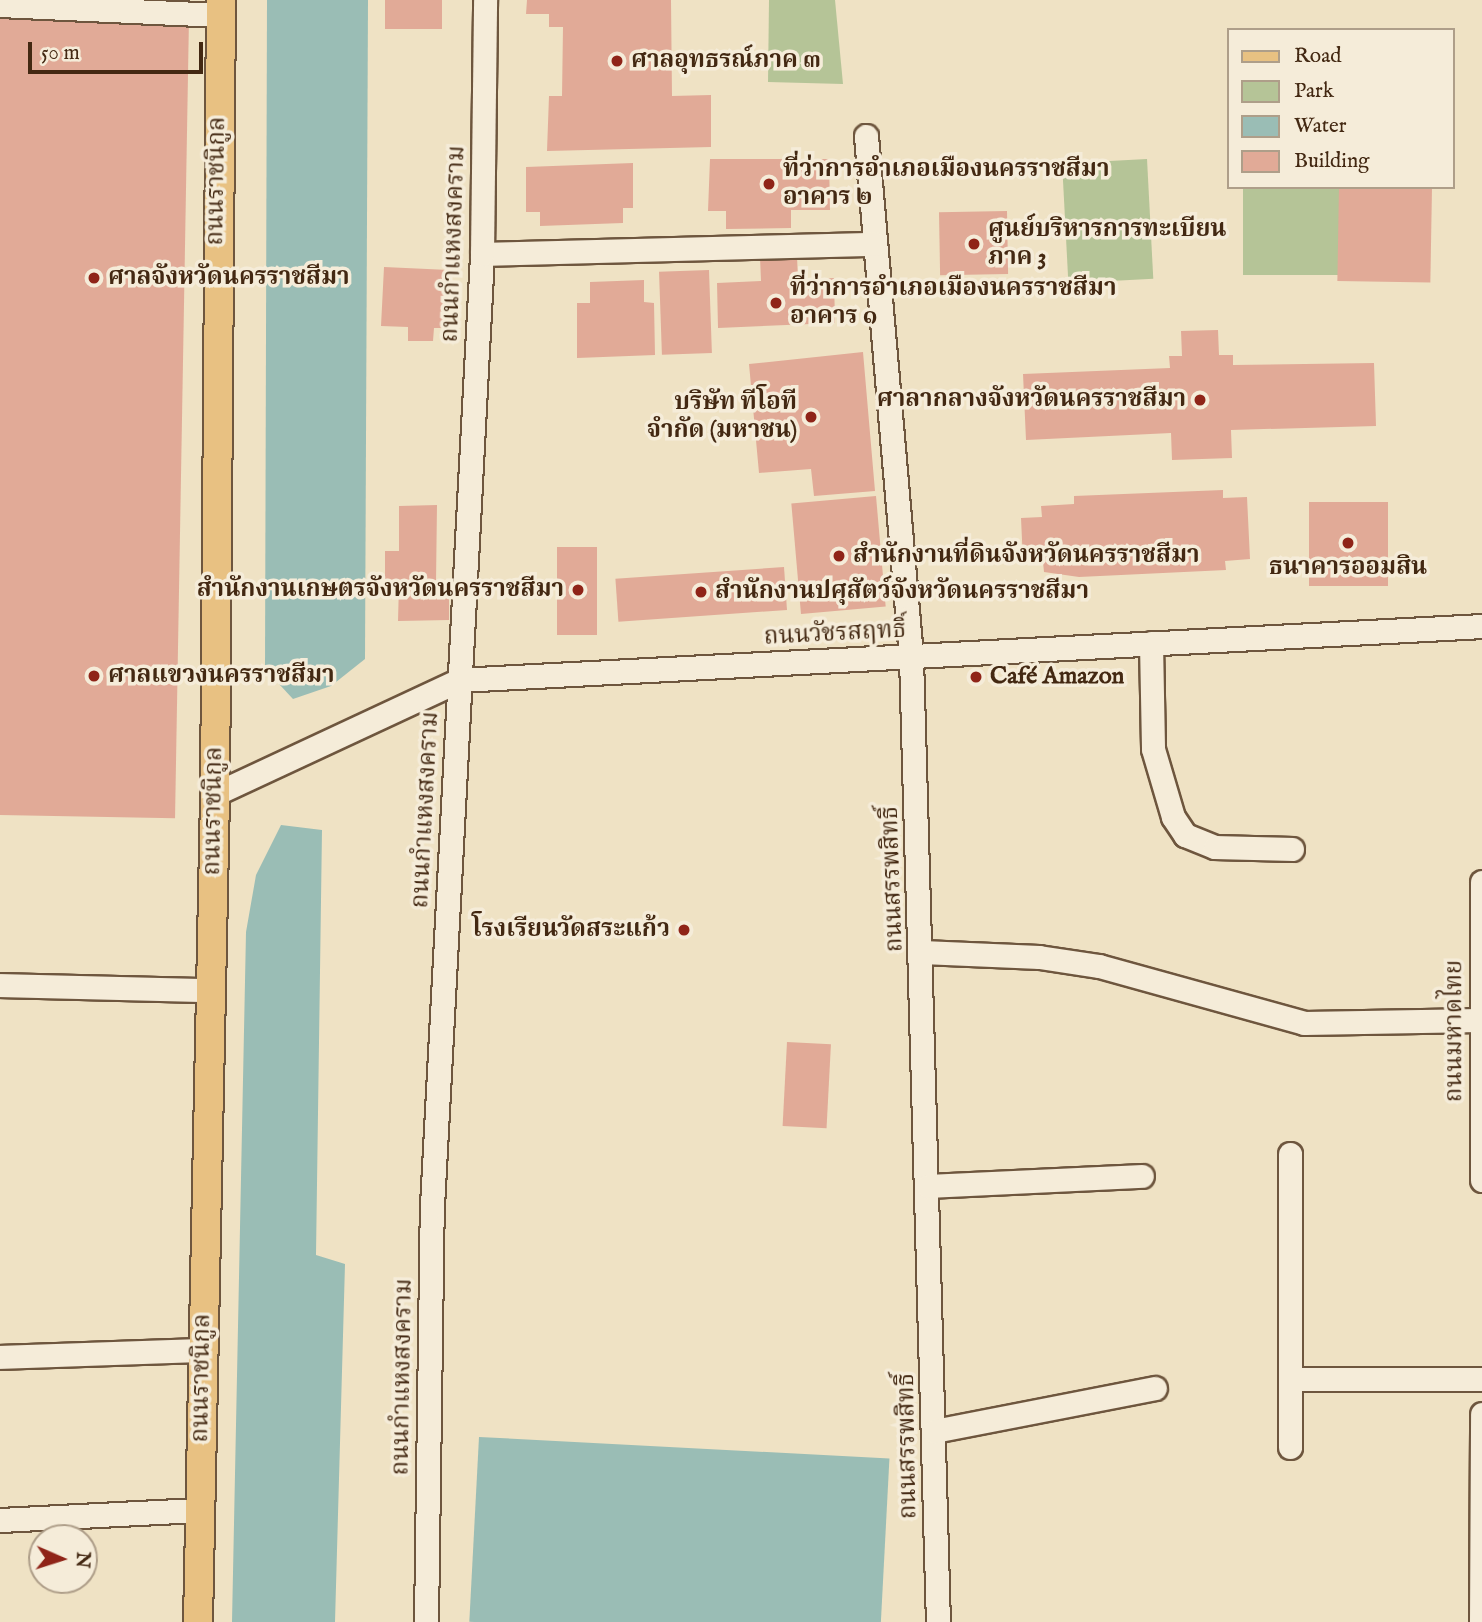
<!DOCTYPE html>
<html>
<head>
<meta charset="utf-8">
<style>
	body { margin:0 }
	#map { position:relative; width:1482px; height:1622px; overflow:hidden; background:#efe2c4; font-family:"IM FELL English","Noto Serif Thai",serif }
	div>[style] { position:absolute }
	.green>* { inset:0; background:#b5c497; transform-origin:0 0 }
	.water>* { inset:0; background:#9abdb5; transform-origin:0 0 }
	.building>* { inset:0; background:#e1aa97; transform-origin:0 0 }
	.roads { filter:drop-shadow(2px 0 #6e563e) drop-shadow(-2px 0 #6e563e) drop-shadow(0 2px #6e563e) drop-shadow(0 -2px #6e563e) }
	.minor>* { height:23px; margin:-11.5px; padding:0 11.5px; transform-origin:11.5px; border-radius:11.5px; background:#f5ecd9 }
	.major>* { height:28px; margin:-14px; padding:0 14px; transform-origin:14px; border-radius:14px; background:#e8c182 }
	.dots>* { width:19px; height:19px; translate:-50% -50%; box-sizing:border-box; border:4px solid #f5ecd9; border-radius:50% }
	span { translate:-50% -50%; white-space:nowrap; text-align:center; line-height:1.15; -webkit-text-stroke:7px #f5ecd9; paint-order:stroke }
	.poi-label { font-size:24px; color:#432812; font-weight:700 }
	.left { translate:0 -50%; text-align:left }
	.right { translate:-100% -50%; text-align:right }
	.street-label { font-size:24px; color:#432812 }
	.legend { position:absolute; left:1227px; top:28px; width:228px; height:161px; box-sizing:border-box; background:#f5ecd9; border:2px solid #ae9e89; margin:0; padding:9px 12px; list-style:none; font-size:21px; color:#432812 }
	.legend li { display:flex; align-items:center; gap:14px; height:35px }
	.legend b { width:35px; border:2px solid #ae9e89 }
	.north { position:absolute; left:28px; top:1524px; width:70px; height:70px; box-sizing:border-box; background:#f5ecd9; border:2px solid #ae9e89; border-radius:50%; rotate:93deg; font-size:19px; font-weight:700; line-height:28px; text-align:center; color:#432812 }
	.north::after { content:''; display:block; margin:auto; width:24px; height:32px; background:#8f2418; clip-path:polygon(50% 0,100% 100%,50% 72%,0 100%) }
	.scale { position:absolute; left:28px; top:42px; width:175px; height:32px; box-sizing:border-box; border:4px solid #432812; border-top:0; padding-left:9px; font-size:21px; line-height:24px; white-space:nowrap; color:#432812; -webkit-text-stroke:5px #f5ecd9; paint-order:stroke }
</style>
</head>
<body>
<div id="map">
	<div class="green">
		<div style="clip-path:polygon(769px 0,835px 0,843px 84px,768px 82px)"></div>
		<div style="left:1147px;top:159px;width:120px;height:85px;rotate:87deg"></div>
		<div style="left:1243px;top:187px;width:96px;height:88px"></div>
	</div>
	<div class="water">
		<div style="clip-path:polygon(267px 0,368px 0,365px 659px,331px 686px,293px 699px,265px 669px)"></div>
		<div style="clip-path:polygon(281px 825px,322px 830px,316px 1255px,345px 1264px,335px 1622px,232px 1622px,246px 932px,256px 875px)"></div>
		<div style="left:479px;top:1437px;width:411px;height:185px;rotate:3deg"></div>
	</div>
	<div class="building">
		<div style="left:385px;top:0;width:57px;height:29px"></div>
		<div style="clip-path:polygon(527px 0,671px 0,672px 96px,711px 95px,711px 147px,547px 151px,549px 96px,562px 96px,563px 27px,549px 27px,549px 14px,526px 14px)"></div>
		<div style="left:0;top:16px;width:189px;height:799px;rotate:1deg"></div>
		<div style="clip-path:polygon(710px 159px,829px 159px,830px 210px,791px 210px,791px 228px,726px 229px,726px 211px,708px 211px)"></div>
		<div style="clip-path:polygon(633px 163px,633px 208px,623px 208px,623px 223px,540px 226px,540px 212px,526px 212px,526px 167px)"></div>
		<div style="left:1339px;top:187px;width:93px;height:94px;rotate:1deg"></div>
		<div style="left:1007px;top:211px;width:63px;height:68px;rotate:89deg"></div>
		<div style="clip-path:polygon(797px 256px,798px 280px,834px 278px,835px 323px,718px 328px,717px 283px,761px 281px,760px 257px)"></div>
		<div style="clip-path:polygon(384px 267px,449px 270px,448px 328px,434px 328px,433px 341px,408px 341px,408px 327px,381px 326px)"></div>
		<div style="left:709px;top:270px;width:83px;height:50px;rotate:88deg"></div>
		<div style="clip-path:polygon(644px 280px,644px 302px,654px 303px,655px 355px,577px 358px,577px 303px,590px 303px,590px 282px)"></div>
		<div style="clip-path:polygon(1218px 330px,1219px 355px,1233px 355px,1233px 365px,1374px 363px,1376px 426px,1231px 430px,1232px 458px,1172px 460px,1171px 433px,1026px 440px,1023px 374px,1170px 368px,1169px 356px,1182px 356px,1181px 331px)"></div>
		<div style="clip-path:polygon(863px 352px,875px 491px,814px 496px,811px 469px,759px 473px,749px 364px)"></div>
		<div style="clip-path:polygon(1223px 490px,1223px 498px,1247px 497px,1250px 559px,1225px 561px,1226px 570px,1079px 577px,1044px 572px,1043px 562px,1023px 562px,1021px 518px,1042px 517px,1041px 506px,1074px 504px,1074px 496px)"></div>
		<div style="left:876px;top:496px;width:111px;height:85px;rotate:85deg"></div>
		<div style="left:1309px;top:502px;width:79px;height:84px"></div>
		<div style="clip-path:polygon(437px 505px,436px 583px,449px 582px,449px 620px,398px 621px,399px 584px,385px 584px,385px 551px,399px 551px,399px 506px)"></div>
		<div style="left:557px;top:547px;width:40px;height:88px"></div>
		<div style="left:784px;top:567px;width:43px;height:169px;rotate:86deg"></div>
		<div style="left:787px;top:1042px;width:44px;height:84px;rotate:3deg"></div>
	</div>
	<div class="roads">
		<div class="minor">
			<div style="left:0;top:5px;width:221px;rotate:2.6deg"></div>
			<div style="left:866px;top:136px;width:523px;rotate:85.06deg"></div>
			<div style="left:911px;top:657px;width:965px;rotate:88.4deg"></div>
			<div style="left:482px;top:254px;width:393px;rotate:-1.5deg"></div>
			<div style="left:1151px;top:643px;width:106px;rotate:88.9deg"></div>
			<div style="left:1153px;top:749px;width:71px;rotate:73.6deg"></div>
			<div style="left:1173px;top:817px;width:22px;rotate:56deg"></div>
			<div style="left:1185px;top:835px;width:32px;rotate:22deg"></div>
			<div style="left:1215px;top:847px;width:77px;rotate:1.5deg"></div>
			<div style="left:215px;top:794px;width:269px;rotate:-25deg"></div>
			<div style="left:459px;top:680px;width:1024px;rotate:-3.02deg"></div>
			<div style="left:1482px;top:882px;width:298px;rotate:90deg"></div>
			<div style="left:922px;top:952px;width:117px;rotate:2.4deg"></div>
			<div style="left:1039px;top:957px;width:61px;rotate:8.5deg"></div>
			<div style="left:1099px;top:966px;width:213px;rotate:15.5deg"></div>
			<div style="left:1304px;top:1023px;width:176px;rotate:-1deg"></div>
			<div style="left:0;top:985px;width:209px;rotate:1.4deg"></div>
			<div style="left:928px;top:1186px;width:214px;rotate:-2.7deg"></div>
			<div style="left:0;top:1357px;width:203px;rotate:-2deg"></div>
			<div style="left:1291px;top:1379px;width:191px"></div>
			<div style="left:934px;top:1431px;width:225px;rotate:-11deg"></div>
			<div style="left:1290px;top:1447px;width:293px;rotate:-90deg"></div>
			<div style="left:0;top:1520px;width:200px;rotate:-2.9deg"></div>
			<div style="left:426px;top:1622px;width:416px;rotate:-89.2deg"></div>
			<div style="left:432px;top:1206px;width:953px;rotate:-86.99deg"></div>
			<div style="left:482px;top:254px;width:254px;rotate:-89.3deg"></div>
			<div style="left:1481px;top:1622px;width:208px;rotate:-89.7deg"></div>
		</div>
		<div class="major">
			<div style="left:198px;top:1622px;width:828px;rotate:-88.82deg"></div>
			<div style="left:215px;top:794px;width:794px;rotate:-89.57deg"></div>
		</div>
	</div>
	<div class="dots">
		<div style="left:617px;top:61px;background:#8f2418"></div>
		<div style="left:769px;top:184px;background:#8f2418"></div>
		<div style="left:974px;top:244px;background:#8f2418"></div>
		<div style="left:94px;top:278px;background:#8f2418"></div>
		<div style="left:776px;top:303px;background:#8f2418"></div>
		<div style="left:1200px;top:400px;background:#8f2418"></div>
		<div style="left:811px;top:417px;background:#8f2418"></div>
		<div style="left:1348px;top:543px;background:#8f2418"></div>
		<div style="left:839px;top:556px;background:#8f2418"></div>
		<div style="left:578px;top:590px;background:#8f2418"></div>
		<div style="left:701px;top:592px;background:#8f2418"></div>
		<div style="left:94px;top:676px;background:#8f2418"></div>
		<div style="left:976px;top:677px;background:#8f2418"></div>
		<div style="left:684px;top:930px;background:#8f2418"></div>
	</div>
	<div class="poi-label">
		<span class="left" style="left:631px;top:61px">ศาลอุทธรณ์ภาค ๓</span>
		<span class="left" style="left:783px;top:184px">ที่ว่าการอำเภอเมืองนครราชสีมา<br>อาคาร ๒</span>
		<span class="left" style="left:988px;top:244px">ศูนย์บริหารการทะเบียน<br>ภาค 3</span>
		<span class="left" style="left:108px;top:278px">ศาลจังหวัดนครราชสีมา</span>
		<span class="left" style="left:790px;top:303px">ที่ว่าการอำเภอเมืองนครราชสีมา<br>อาคาร ๑</span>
		<span class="right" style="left:1186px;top:400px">ศาลากลางจังหวัดนครราชสีมา</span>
		<span class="right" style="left:797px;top:417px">บริษัท ทีโอที<br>จำกัด (มหาชน)</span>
		<span class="left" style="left:853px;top:556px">สำนักงานที่ดินจังหวัดนครราชสีมา</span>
		<span style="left:1348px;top:568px">ธนาคารออมสิน</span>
		<span class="right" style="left:564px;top:590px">สำนักงานเกษตรจังหวัดนครราชสีมา</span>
		<span class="left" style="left:715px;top:592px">สำนักงานปศุสัตว์จังหวัดนครราชสีมา</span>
		<span class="left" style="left:108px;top:676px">ศาลแขวงนครราชสีมา</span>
		<span class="left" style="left:990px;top:677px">Café Amazon</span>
		<span class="right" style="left:670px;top:930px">โรงเรียนวัดสระแก้ว</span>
	</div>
	<div class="street-label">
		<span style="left:217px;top:181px;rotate:-89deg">ถนนราชนิกูล</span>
		<span style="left:454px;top:244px;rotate:-88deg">ถนนกำแหงสงคราม</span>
		<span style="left:835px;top:634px;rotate:-3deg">ถนนวัชรสฤทธิ์</span>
		<span style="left:426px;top:810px;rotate:-87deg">ถนนกำแหงสงคราม</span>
		<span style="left:214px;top:811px;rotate:-89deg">ถนนราชนิกูล</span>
		<span style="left:893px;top:879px;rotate:-92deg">ถนนสรรพสิทธิ์</span>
		<span style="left:1455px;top:1031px;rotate:-90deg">ถนนมหาดไทย</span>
		<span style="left:403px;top:1377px;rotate:-89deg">ถนนกำแหงสงคราม</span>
		<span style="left:202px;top:1378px;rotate:-89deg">ถนนราชนิกูล</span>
		<span style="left:908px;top:1446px;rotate:-91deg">ถนนสรรพสิทธิ์</span>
	</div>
	<ul class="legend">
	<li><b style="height:9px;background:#e8c182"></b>Road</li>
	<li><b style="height:19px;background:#b5c497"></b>Park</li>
	<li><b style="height:19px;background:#9abdb5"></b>Water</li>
	<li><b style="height:19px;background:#e1aa97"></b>Building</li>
	</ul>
	<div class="north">N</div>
	<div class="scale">50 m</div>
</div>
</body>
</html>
